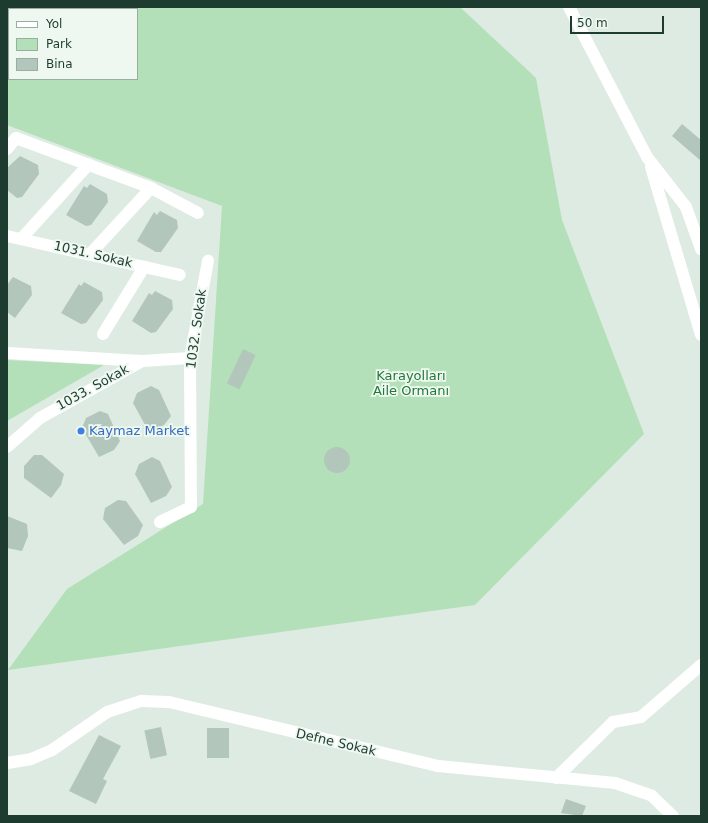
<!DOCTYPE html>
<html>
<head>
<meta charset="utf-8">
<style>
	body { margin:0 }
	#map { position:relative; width:708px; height:823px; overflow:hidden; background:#ddebe3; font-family:"DejaVu Sans",sans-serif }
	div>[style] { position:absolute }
	.green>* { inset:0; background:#b3e0b8 }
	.building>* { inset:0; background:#b2c6bb; transform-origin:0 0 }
	.round { border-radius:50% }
	.street>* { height:12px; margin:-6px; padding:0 6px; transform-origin:6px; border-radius:6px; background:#fff }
	.dots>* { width:11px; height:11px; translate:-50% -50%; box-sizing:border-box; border:2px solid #eef8f1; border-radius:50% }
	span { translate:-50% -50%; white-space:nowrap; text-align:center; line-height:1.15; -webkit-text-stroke:3.5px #eef8f1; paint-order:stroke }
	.street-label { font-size:13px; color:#1d3c2f }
	.park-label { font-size:13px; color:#227837 }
	.shop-label { font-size:13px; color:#366cbe }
	.left { translate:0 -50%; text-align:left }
	.frame { position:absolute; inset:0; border:8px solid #1d3c2f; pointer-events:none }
	.legend { position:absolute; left:8px; top:8px; width:130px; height:72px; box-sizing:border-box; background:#eef8f1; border:1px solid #9aada3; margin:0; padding:5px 7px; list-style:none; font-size:12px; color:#1d3c2f }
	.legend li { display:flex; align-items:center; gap:8px; height:20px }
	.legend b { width:20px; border:1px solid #9aada3 }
	.scale { position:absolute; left:570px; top:16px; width:94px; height:18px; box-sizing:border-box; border:2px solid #1d3c2f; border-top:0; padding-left:5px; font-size:12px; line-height:14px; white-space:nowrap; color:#1d3c2f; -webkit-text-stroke:3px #eef8f1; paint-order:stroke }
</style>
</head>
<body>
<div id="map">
	<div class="green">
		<div style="clip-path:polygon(evenodd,7px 7px,460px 7px,536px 78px,562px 220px,644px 434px,475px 605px,8px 670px,67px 589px,203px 504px,222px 206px,7px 125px,7px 7px,9px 9px,137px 9px,137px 79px,9px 79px,9px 9px)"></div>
		<div style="clip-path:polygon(7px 360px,104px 365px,7px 421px)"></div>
	</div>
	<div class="building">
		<div style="clip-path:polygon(682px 124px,701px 140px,701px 161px,672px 136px)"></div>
		<div style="clip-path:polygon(20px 156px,38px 165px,39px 174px,22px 197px,17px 198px,7px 190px,7px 168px)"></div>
		<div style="clip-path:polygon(90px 184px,107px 194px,108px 202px,91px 225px,86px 226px,66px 215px,84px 186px,87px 188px)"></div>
		<div style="clip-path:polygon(160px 211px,177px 220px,178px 228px,161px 252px,156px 252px,137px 241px,154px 212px,157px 215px)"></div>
		<div style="clip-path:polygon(13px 277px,31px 286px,32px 295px,15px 318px,7px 312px,7px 285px)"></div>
		<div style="clip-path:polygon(84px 282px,102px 292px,103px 300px,86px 323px,81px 324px,61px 313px,79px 284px,81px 286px)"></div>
		<div style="clip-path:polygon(155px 291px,172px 300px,173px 309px,156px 332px,151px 333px,132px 321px,149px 293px,152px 295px)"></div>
		<div style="left:243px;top:349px;width:14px;height:38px;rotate:25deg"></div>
		<div style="clip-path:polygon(151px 386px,159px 390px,171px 416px,164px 425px,149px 432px,133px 403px,137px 393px)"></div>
		<div style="clip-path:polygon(100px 411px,108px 414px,120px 441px,114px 450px,99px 457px,82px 428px,86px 418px)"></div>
		<div class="round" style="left:324px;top:447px;width:26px;height:26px"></div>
		<div style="clip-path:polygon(34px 455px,42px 455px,64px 474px,61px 485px,51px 498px,24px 478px,24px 466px)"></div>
		<div style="clip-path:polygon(152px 457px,160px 461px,172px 487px,166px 496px,151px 503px,135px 474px,139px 464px)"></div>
		<div style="clip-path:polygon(118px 500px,126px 501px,143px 525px,138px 536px,124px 545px,103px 519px,105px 508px)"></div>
		<div style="clip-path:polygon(7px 516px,27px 524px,28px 536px,22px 551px,7px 548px)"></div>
		<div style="left:161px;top:727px;width:29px;height:17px;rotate:78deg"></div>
		<div style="left:207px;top:728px;width:22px;height:30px"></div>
		<div style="clip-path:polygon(99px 735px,121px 746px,103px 779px,107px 781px,96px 804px,69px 791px)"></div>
		<div style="clip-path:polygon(566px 799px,586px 806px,582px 816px,561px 813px)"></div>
	</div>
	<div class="street">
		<div style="left:569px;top:7px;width:169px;rotate:62.5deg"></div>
		<div style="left:647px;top:157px;width:63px;rotate:52deg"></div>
		<div style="left:686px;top:207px;width:45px;rotate:70.3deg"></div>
		<div style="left:7px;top:149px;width:14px;rotate:-51deg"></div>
		<div style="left:16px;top:138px;width:144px;rotate:20.3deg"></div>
		<div style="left:151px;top:188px;width:53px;rotate:28deg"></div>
		<div style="left:651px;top:167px;width:175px;rotate:73.4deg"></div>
		<div style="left:7px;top:236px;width:177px;rotate:12.7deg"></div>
		<div style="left:21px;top:239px;width:101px;rotate:-47.8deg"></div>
		<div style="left:90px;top:254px;width:90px;rotate:-47.3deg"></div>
		<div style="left:103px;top:334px;width:79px;rotate:-58.5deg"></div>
		<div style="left:7px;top:353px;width:135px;rotate:3.4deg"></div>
		<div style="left:7px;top:447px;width:44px;rotate:-41.3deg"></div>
		<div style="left:40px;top:418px;width:117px;rotate:-29.2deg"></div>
		<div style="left:142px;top:361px;width:48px;rotate:-3.6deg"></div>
		<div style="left:160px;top:522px;width:34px;rotate:-26deg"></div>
		<div style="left:191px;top:507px;width:149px;rotate:-90.4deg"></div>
		<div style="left:190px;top:358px;width:99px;rotate:-79.5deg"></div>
		<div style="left:7px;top:763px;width:24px;rotate:-9deg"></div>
		<div style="left:31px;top:759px;width:23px;rotate:-23deg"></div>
		<div style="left:52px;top:750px;width:67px;rotate:-34.6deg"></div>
		<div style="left:107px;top:712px;width:36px;rotate:-18deg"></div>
		<div style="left:141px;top:701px;width:28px;rotate:2deg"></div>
		<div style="left:169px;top:702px;width:277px;rotate:13.4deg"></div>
		<div style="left:438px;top:766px;width:178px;rotate:5.5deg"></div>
		<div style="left:615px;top:783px;width:39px;rotate:19deg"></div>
		<div style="left:652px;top:796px;width:29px;rotate:44deg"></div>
		<div style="left:556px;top:778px;width:80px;rotate:-44.5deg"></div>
		<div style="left:613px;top:722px;width:28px;rotate:-10deg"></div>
		<div style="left:641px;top:717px;width:79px;rotate:-40.9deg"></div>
	</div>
	<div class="dots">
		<div style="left:81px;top:431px;background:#3f7fe0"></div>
	</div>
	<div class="street-label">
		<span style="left:93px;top:255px;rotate:13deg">1031. Sokak</span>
		<span style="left:197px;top:329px;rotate:-82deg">1032. Sokak</span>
		<span style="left:93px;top:388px;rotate:-29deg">1033. Sokak</span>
		<span style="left:336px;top:743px;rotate:13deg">Defne Sokak</span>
	</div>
	<div class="park-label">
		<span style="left:411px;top:384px">Karayolları<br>Aile Ormanı</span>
	</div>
	<div class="shop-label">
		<span class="left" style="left:89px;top:431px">Kaymaz Market</span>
	</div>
	<div class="frame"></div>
	<ul class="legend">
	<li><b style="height:5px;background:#fff"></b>Yol</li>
	<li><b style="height:11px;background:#b3e0b8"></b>Park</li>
	<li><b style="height:11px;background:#b2c6bb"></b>Bina</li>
	</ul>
	<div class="scale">50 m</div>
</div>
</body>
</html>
